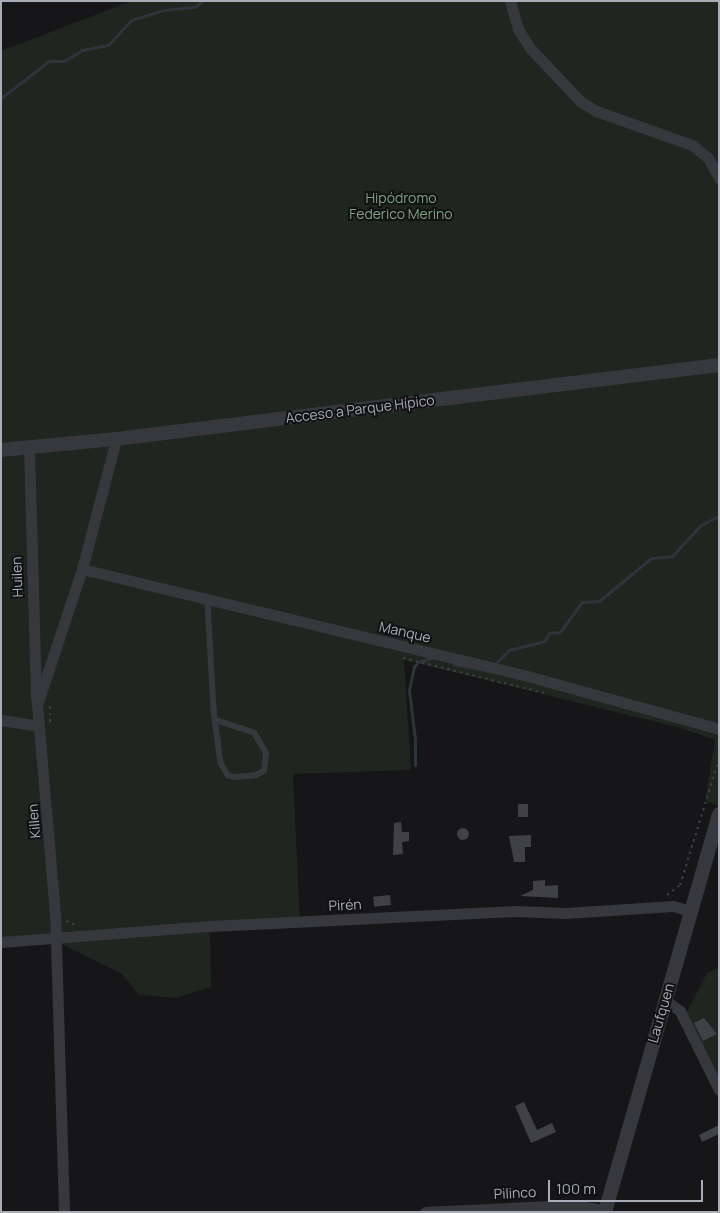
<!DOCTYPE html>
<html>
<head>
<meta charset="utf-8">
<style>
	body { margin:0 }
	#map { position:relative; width:720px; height:1213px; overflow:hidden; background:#161618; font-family:Manrope,sans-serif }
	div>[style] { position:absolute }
	.green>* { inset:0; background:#1e261f }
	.stream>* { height:3px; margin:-1.5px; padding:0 1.5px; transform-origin:1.5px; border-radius:1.5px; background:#2c353c }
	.building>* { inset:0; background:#404145; transform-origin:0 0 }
	.round { border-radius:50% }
	.path>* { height:2px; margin-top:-1px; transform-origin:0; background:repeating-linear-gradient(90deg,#3d3f44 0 2.5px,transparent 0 6.5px) }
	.service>* { height:5.5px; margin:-2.75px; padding:0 2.75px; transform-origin:2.75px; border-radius:2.75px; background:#37383d }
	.minor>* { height:11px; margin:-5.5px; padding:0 5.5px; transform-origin:5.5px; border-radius:5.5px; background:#37383d }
	.tertiary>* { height:14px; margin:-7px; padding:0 7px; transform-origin:7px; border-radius:7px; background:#37383d }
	span { translate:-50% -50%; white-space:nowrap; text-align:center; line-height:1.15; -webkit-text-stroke:4px #111113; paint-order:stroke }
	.park-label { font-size:14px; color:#7fa381 }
	.street-label { font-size:14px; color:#a8adb8 }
	.frame { position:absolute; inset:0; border:2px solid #a8adb8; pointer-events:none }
	.scale { position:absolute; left:548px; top:1180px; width:155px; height:22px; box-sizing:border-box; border:2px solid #a8adb8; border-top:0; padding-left:6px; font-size:15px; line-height:18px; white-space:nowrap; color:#a8adb8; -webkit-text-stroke:4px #111113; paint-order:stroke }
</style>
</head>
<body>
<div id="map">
	<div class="green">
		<div style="clip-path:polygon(132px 1px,719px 1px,719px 806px,705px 801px,715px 740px,681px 728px,404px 660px,411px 770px,293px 774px,300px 922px,210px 926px,211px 987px,176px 998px,139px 995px,121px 973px,55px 941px,1px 942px,1px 51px)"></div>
		<div style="clip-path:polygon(719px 968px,719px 1077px,686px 1014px,707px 973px)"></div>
	</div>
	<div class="stream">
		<div style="left:1px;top:98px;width:61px;rotate:-37.6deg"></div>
		<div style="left:49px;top:61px;width:15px"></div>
		<div style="left:64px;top:61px;width:21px;rotate:-31deg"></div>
		<div style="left:82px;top:50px;width:26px;rotate:-11deg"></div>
		<div style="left:108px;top:45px;width:34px;rotate:-47deg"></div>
		<div style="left:131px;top:20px;width:34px;rotate:-17deg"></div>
		<div style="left:164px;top:10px;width:31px;rotate:-6deg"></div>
		<div style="left:195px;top:7px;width:9px;rotate:-41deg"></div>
		<div style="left:454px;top:664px;width:25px;rotate:11deg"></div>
		<div style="left:495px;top:664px;width:20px;rotate:-45deg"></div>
		<div style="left:509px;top:650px;width:37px;rotate:-14deg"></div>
		<div style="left:545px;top:641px;width:9px;rotate:-63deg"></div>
		<div style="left:549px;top:633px;width:11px;rotate:-5deg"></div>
		<div style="left:560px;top:632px;width:37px;rotate:-54deg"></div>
		<div style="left:582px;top:602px;width:17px;rotate:-3deg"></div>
		<div style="left:599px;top:601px;width:67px;rotate:-39.6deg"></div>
		<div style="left:651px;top:558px;width:21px;rotate:-5deg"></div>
		<div style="left:672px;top:556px;width:42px;rotate:-46.9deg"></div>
		<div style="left:701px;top:525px;width:20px;rotate:-27deg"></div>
		<div style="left:415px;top:765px;width:26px;rotate:-90deg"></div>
		<div style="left:415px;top:739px;width:49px;rotate:-97deg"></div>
		<div style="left:409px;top:690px;width:24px;rotate:-78deg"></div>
		<div style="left:414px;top:667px;width:6px;rotate:-51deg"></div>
		<div style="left:418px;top:662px;width:14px;rotate:-17deg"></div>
	</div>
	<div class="building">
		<div style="left:518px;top:804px;width:10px;height:13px"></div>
		<div style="clip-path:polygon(401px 822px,402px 832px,409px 832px,409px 841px,402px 842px,403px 854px,393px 855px,394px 823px)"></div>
		<div class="round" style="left:457px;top:828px;width:12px;height:12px"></div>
		<div style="clip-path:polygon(531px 835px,531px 847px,525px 847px,525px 862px,514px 862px,509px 836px)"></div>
		<div style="clip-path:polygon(545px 880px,545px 886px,558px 885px,558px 898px,520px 896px,533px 890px,533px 881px)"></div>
		<div style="left:390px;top:895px;width:10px;height:17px;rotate:84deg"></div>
		<div style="clip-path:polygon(704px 1018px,717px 1034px,703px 1041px,694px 1023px)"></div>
		<div style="clip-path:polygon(524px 1102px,537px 1130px,552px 1123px,556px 1132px,531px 1143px,515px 1106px)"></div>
		<div style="clip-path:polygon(719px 1125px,719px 1134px,702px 1142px,699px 1135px)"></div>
	</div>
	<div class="path">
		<div style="left:403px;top:658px;width:145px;rotate:13.9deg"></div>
		<div style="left:50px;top:722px;width:20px;rotate:-90deg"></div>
		<div style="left:667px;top:895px;width:16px;rotate:-38deg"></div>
		<div style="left:680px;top:885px;width:132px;rotate:-72.8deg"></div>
		<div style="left:66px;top:921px;width:10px;rotate:24deg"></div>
	</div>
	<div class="service">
		<div style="left:208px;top:602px;width:108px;rotate:86.8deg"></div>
		<div style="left:214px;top:710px;width:53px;rotate:82.5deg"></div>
		<div style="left:221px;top:763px;width:14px;rotate:60deg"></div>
		<div style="left:228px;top:775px;width:7px;rotate:16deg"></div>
		<div style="left:235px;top:777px;width:21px;rotate:-5deg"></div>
		<div style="left:256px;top:775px;width:9px;rotate:-27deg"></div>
		<div style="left:264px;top:771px;width:18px;rotate:-84deg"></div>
		<div style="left:266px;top:753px;width:23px;rotate:-121deg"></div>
		<div style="left:254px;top:733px;width:38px;rotate:-162deg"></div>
	</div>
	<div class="minor">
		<div style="left:510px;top:1px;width:29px;rotate:74deg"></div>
		<div style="left:518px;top:29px;width:22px;rotate:58deg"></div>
		<div style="left:530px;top:48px;width:73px;rotate:46.7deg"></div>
		<div style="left:580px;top:101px;width:19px;rotate:32deg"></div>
		<div style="left:596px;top:111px;width:102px;rotate:19.5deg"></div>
		<div style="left:692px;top:145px;width:21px;rotate:39deg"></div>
		<div style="left:708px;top:158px;width:23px;rotate:61deg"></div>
		<div style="left:29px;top:447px;width:251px;rotate:88.4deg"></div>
		<div style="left:82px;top:569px;width:450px;rotate:13.5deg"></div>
		<div style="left:520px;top:674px;width:206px;rotate:15.4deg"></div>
		<div style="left:1px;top:720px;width:37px;rotate:9deg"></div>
		<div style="left:1px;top:942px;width:210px;rotate:-4.4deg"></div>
		<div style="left:210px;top:926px;width:305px;rotate:-2.8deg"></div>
		<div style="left:515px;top:911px;width:50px;rotate:2.3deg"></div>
		<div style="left:565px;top:913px;width:108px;rotate:-3.7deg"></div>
		<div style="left:673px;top:906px;width:18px;rotate:16deg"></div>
		<div style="left:665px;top:1000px;width:19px;rotate:36deg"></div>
		<div style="left:680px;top:1011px;width:88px;rotate:63.7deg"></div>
		<div style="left:64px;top:1212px;width:298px;rotate:-91.7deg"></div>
		<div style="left:55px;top:914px;width:210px;rotate:-94.9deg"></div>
		<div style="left:37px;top:705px;width:143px;rotate:-71.7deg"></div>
		<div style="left:82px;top:569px;width:134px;rotate:-75.3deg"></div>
		<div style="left:425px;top:1212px;width:148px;rotate:-2.7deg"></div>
		<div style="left:573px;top:1205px;width:33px;rotate:9deg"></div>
	</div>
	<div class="tertiary">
		<div style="left:1px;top:450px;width:116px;rotate:-5.5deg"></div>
		<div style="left:116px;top:439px;width:608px;rotate:-7deg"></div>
		<div style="left:605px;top:1212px;width:414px;rotate:-74deg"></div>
	</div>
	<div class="park-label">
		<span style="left:401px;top:206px">Hipódromo<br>Federico Merino</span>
	</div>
	<div class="street-label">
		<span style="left:360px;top:409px;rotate:-7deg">Acceso a Parque Hípico</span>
		<span style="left:17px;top:577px;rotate:-92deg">Huilen</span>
		<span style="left:405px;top:632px;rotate:13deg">Manque</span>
		<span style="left:34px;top:821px;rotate:-95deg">Killen</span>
		<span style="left:345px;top:905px;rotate:-3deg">Pirén</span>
		<span style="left:661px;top:1013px;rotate:-74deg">Laufquen</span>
		<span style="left:515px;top:1193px;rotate:-3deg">Pilinco</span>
	</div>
	<div class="frame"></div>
	<div class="scale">100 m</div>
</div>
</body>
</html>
